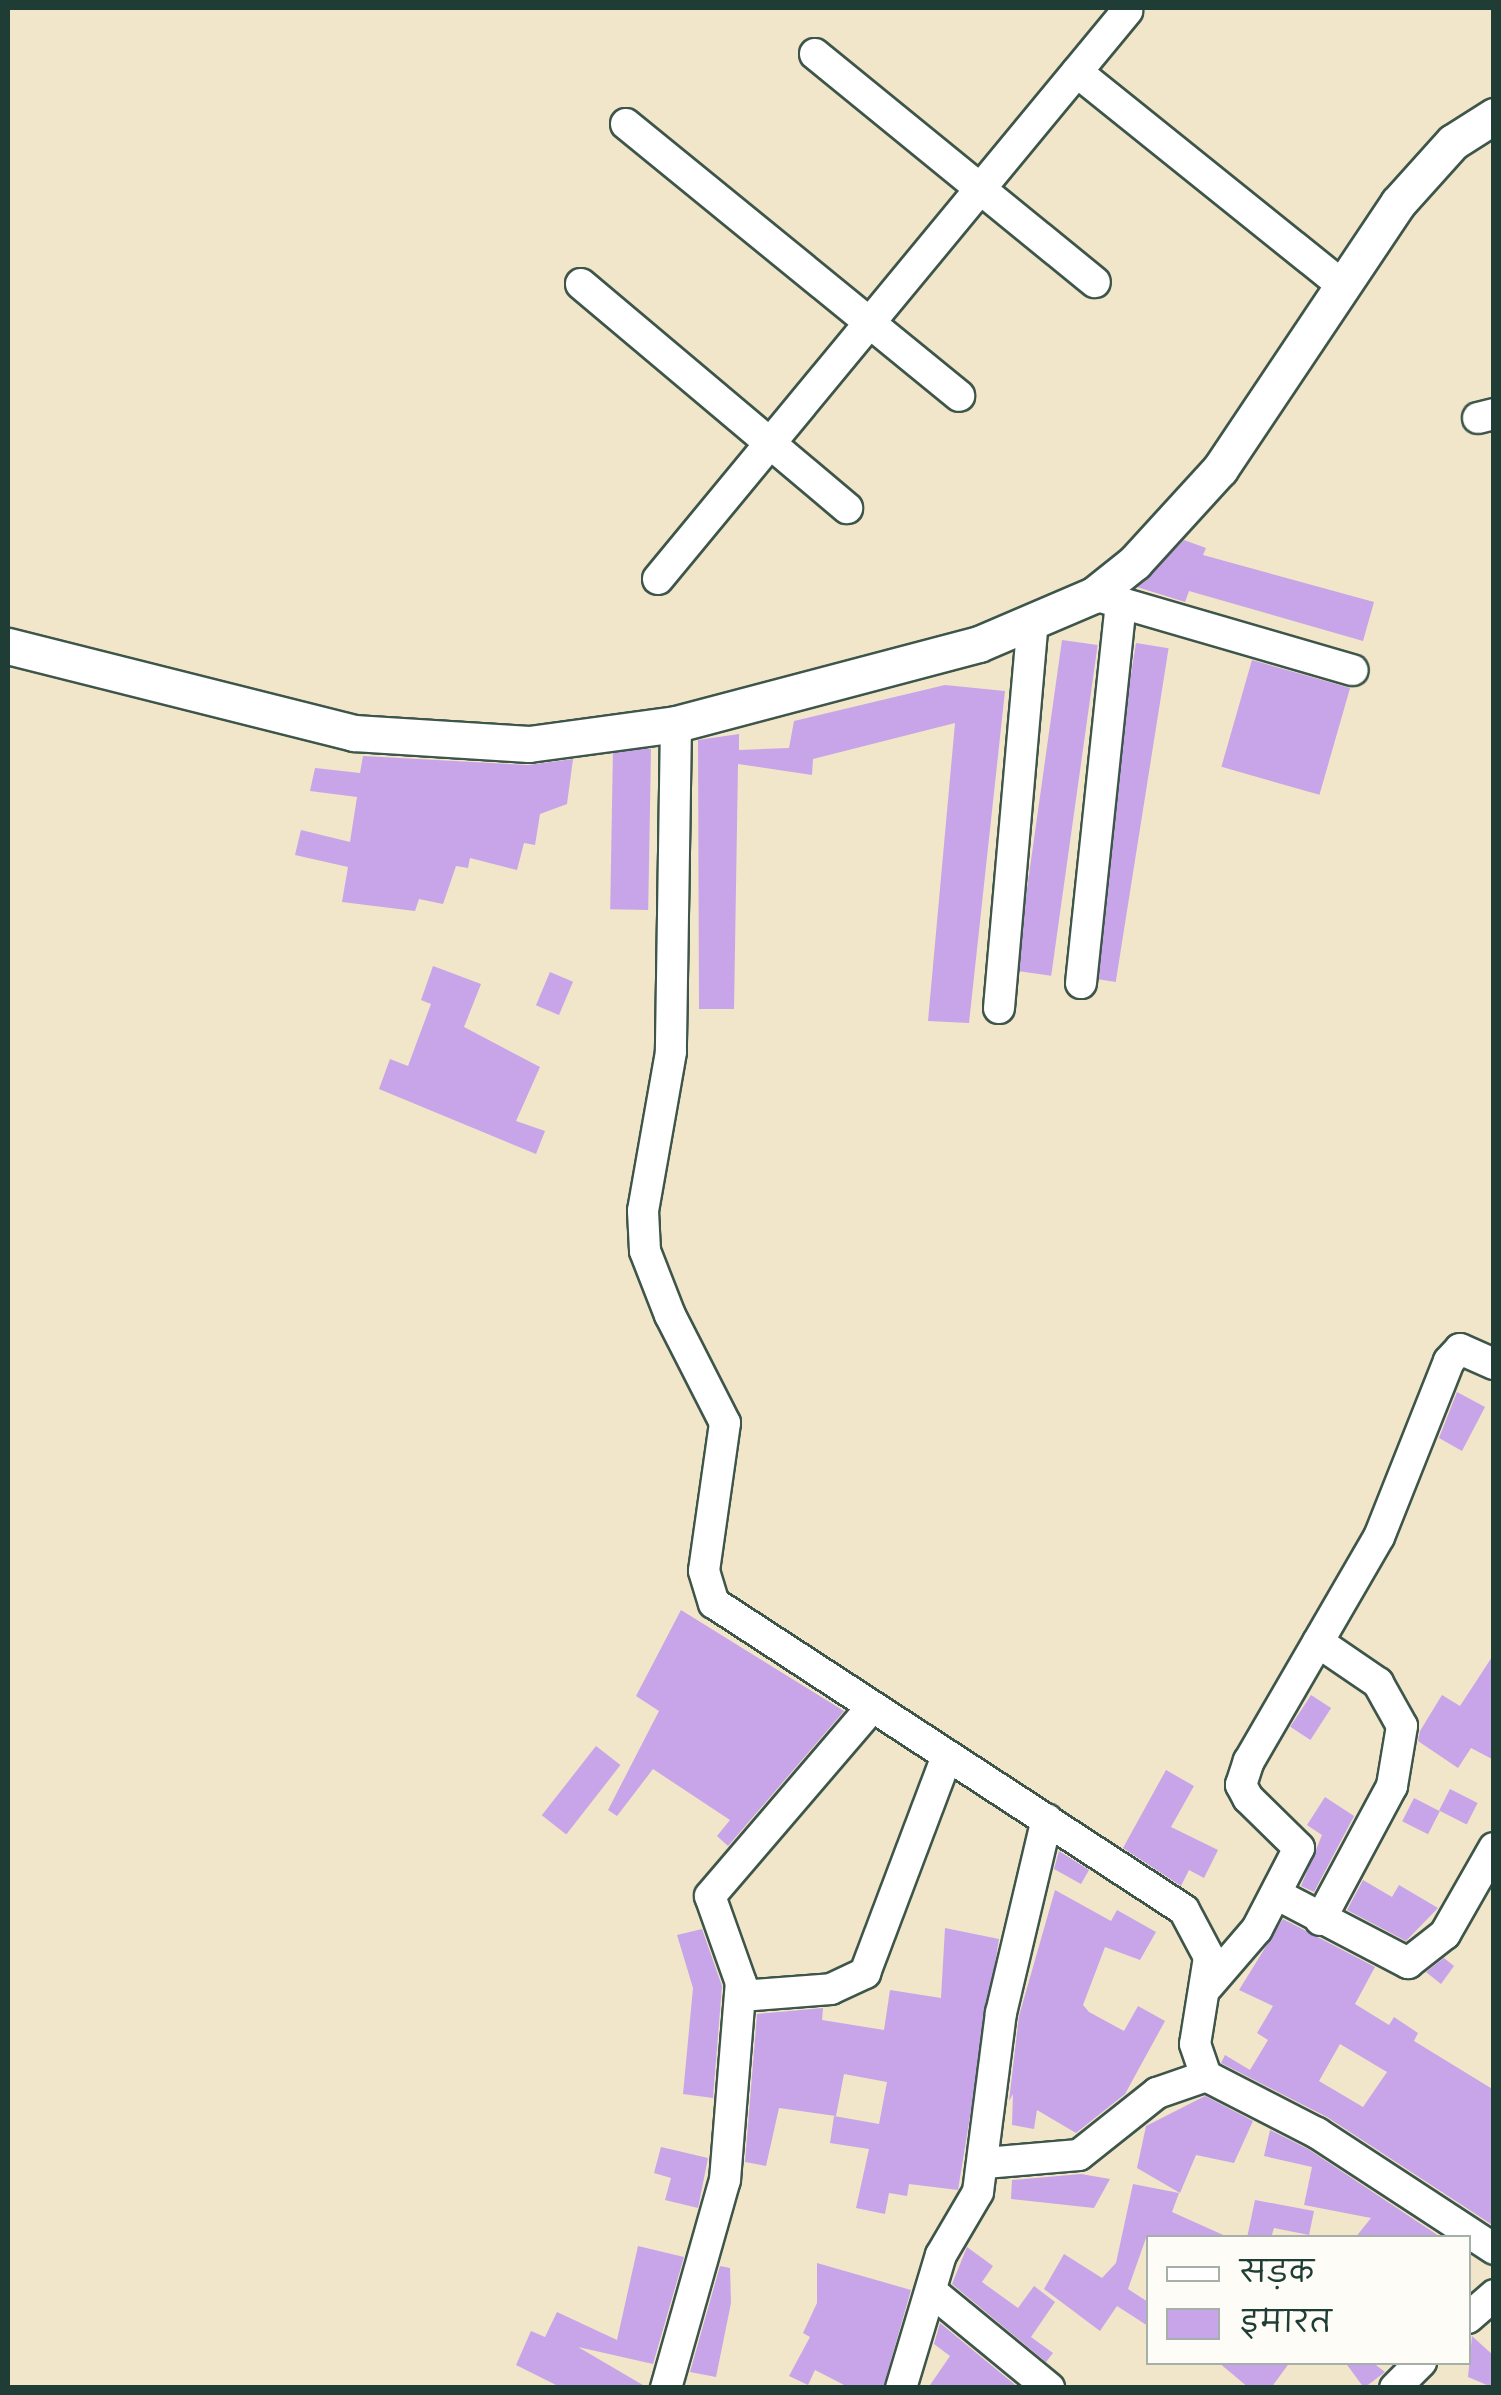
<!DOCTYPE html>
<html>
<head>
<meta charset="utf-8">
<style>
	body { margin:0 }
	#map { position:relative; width:1501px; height:2395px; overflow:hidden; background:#f1e5ca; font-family:Itim,"Playpen Sans Deva",sans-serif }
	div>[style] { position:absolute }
	.building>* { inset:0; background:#c8a5e8; transform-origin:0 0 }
	.roads { filter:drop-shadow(2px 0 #3e564a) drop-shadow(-2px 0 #3e564a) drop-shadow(0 2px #3e564a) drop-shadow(0 -2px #3e564a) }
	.minor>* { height:30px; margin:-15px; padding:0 15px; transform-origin:15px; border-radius:15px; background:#fff }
	.tertiary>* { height:35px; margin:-17.5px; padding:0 17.5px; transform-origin:17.5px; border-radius:17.5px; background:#fff }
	span { translate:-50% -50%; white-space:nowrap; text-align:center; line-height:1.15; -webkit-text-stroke:10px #fdfcf7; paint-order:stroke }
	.frame { position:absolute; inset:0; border:10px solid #1f3d34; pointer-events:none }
	.legend { position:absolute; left:1146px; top:2235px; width:325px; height:130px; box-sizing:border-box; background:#fdfcf7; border:2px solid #a4b0a9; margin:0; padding:12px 18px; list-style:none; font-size:30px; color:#1f3d34 }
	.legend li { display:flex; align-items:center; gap:20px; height:50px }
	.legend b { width:50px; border:2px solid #a4b0a9 }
</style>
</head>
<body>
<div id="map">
	<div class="building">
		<div style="clip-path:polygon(1184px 540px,1206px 548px,1203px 555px,1374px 602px,1363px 641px,1189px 591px,1185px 602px,1137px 587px)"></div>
		<div style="left:1062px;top:640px;width:36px;height:334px;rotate:8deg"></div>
		<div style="left:1136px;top:643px;width:33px;height:338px;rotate:9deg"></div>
		<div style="left:1252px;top:660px;width:102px;height:111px;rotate:16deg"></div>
		<div style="clip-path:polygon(945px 685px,1005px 691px,969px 1023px,928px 1021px,955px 723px,813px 759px,812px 775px,738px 764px,734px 1009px,699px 1009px,698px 740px,739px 734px,739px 750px,789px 748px,794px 721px)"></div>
		<div style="left:651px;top:749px;width:161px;height:38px;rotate:91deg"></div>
		<div style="clip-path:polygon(363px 756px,528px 765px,573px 759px,567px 804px,540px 814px,535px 845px,524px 843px,517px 870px,470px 858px,468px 868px,456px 866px,443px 904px,419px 899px,415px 911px,342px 902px,348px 867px,295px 855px,301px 830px,350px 842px,357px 797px,310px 791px,315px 768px,360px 773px)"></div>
		<div style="clip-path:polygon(433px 966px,481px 984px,464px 1027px,540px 1067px,516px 1121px,545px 1131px,536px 1154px,379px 1089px,390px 1059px,408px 1066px,431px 1004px,421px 1000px)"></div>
		<div style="left:550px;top:972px;width:25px;height:36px;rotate:23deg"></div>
		<div style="clip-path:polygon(1457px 1392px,1485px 1407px,1462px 1451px,1439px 1438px)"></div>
		<div style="clip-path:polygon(681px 1610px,844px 1711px,728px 1846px,717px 1836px,730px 1820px,653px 1769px,617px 1816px,608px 1810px,659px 1711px,636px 1696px)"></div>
		<div style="clip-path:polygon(1494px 1654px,1494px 1760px,1471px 1748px,1458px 1768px,1418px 1741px,1420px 1731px,1442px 1695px,1460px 1706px)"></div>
		<div style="left:1311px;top:1695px;width:24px;height:38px;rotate:33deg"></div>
		<div style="left:596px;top:1746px;width:31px;height:88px;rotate:38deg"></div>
		<div style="clip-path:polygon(1166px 1770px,1194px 1786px,1171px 1827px,1218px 1850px,1204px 1878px,1189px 1870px,1181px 1886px,1123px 1848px)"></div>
		<div style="left:1450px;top:1789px;width:31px;height:24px;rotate:27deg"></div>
		<div style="clip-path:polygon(1325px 1797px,1354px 1816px,1314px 1892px,1301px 1886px,1322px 1835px,1307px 1825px)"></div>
		<div style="left:1414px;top:1798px;width:29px;height:26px;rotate:27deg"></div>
		<div style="clip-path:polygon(1059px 1851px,1089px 1870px,1081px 1884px,1054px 1869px)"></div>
		<div style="clip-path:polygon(1363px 1880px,1392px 1897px,1399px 1885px,1438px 1908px,1406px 1941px,1347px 1910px)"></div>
		<div style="clip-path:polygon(1055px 1890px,1111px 1921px,1117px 1910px,1156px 1932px,1140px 1960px,1105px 1947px,1083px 2005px,1089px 2012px,1124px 2031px,1138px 2006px,1165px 2021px,1125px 2094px,1076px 2133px,1037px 2110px,1034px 2129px,1012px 2125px,1013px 2094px,1009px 2101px,1019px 2016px)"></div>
		<div style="clip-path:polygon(evenodd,1283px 1919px,1375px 1967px,1355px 2004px,1389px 2025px,1394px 2017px,1418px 2033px,1414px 2041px,1494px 2090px,1494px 2226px,1327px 2117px,1221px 2063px,1225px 2055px,1250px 2070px,1268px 2040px,1257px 2033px,1273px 2006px,1239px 1990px,1283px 1919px,1340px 2044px,1387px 2072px,1363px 2107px,1319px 2081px,1340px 2044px)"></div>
		<div style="clip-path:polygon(945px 1928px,999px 1939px,958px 2190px,909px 2184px,907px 2196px,889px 2193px,885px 2214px,856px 2208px,869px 2149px,830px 2143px,834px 2116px,879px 2124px,887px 2082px,844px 2074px,836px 2116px,779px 2108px,766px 2166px,745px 2162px,757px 2014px,823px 2008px,822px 2020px,884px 2030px,890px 1990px,941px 1998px)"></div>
		<div style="clip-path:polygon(702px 1929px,722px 1986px,713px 2098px,683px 2094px,693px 1988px,677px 1935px)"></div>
		<div style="clip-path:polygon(1444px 1958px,1454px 1966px,1441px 1984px,1426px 1972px)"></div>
		<div style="clip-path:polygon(1205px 2096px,1253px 2121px,1234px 2163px,1196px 2155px,1180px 2193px,1137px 2168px,1146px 2126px)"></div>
		<div style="clip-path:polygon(1270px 2130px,1308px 2149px,1442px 2238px,1355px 2238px,1371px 2218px,1304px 2205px,1312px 2167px,1264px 2156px)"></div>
		<div style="clip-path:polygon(661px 2147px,708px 2158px,698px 2208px,665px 2200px,671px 2178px,654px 2173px)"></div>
		<div style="clip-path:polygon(1081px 2174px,1110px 2179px,1094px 2208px,1011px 2199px,1012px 2180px)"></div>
		<div style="clip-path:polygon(1133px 2184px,1179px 2193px,1172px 2212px,1230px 2238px,1146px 2238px,1128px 2289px,1148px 2302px,1148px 2326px,1117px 2306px,1100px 2331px,1044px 2289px,1064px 2254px,1102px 2278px,1116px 2263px)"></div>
		<div style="clip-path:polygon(1255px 2200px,1314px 2211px,1309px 2235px,1274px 2228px,1271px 2238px,1247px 2238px)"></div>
		<div style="clip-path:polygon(638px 2246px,684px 2257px,653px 2364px,578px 2347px,648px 2388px,562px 2388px,516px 2365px,531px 2331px,545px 2337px,557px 2312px,617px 2340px)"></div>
		<div style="clip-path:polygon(967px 2247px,993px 2266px,982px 2282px,1018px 2308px,1034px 2286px,1055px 2302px,1031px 2337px,1053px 2353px,1046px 2362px,952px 2284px)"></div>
		<div style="clip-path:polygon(817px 2263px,911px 2290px,883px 2388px,850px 2388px,815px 2370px,808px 2385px,789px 2376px,810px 2337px,803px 2333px,817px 2303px)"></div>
		<div style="clip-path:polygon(720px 2266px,730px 2268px,731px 2303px,716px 2377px,690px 2372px)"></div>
		<div style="clip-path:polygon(940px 2323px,1019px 2388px,928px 2388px,950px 2356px,934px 2344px)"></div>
		<div style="clip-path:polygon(1472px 2336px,1494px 2356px,1494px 2388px,1468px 2377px)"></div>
		<div style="clip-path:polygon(1218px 2362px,1290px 2362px,1271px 2388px,1249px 2388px)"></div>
		<div style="clip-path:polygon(1345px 2362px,1372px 2362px,1385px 2372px,1364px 2388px)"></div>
	</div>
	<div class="roads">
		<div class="minor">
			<div style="left:815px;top:54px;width:361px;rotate:39.2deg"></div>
			<div style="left:1077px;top:72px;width:343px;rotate:38.8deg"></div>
			<div style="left:626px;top:124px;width:430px;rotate:39.2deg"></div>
			<div style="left:581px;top:284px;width:348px;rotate:40.1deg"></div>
			<div style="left:1478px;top:418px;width:16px;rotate:-14deg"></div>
			<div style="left:658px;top:579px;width:737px;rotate:-50.45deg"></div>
			<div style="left:1101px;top:597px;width:262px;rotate:16.2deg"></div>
			<div style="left:676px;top:724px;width:328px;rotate:90.9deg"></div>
			<div style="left:671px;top:1052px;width:161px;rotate:100deg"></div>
			<div style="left:643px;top:1211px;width:40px;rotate:87.1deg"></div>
			<div style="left:645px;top:1251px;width:69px;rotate:68.7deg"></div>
			<div style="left:670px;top:1315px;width:121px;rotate:63deg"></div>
			<div style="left:725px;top:1423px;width:149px;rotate:98.1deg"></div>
			<div style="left:704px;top:1571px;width:34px;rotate:73deg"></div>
			<div style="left:714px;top:1603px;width:561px;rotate:33.15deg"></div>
			<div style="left:1184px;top:1910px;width:53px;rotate:62deg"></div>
			<div style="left:1209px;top:1957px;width:88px;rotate:99.1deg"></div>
			<div style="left:1195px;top:2044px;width:34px;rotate:71deg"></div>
			<div style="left:1206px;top:2076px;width:125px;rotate:27.2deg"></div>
			<div style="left:1317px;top:2133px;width:212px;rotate:33.2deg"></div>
			<div style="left:1081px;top:983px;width:383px;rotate:-84deg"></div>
			<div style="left:999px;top:1008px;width:387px;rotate:-85deg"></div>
			<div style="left:1318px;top:1642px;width:73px;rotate:34.3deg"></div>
			<div style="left:1378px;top:1683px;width:49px;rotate:60.8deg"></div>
			<div style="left:1402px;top:1726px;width:61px;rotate:99.5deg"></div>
			<div style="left:1392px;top:1786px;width:152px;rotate:118.2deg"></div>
			<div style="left:1278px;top:1895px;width:147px;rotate:27.6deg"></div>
			<div style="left:1408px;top:1963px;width:47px;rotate:-38.1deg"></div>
			<div style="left:1445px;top:1934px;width:99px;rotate:-60.3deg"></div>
			<div style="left:1208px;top:1986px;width:75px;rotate:-49.3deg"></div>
			<div style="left:1257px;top:1929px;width:91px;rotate:-62.6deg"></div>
			<div style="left:1299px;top:1848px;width:71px;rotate:-135.6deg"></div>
			<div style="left:1248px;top:1798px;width:15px;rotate:-118deg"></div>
			<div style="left:1241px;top:1785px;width:25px;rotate:-72deg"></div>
			<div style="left:1249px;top:1761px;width:259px;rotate:-59.9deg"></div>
			<div style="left:1379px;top:1537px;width:189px;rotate:-68.3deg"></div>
			<div style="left:1449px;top:1361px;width:16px;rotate:-47deg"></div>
			<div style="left:1460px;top:1349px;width:37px;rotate:24deg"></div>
			<div style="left:741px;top:1996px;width:90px;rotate:-4.4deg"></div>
			<div style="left:831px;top:1989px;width:38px;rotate:-25deg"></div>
			<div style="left:865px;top:1973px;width:229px;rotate:-69.3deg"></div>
			<div style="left:985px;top:2163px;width:94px;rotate:-4.9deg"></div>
			<div style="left:1079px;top:2155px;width:100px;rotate:-38.5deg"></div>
			<div style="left:1157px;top:2093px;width:52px;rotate:-19.1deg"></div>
			<div style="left:931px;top:2291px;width:153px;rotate:39.4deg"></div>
			<div style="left:1468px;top:2318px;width:35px;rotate:-41deg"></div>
			<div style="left:666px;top:2388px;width:216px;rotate:-74.2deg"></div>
			<div style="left:725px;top:2180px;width:198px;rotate:-85.4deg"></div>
			<div style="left:741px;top:1983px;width:92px;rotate:-109.6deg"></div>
			<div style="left:710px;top:1896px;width:246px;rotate:-49.4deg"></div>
			<div style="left:901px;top:2388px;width:139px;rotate:-73.3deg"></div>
			<div style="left:941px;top:2255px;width:73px;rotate:-59.6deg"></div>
			<div style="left:978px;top:2192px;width:180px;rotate:-82.7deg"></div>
			<div style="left:1001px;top:2013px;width:199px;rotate:-76.7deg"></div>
			<div style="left:1395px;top:2388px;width:37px;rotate:-45deg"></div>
		</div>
		<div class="tertiary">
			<div style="left:8px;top:646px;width:357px;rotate:14.1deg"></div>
			<div style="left:354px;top:733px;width:175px;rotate:3.6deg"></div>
			<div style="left:529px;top:744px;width:148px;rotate:-7.7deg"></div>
			<div style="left:676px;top:724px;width:313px;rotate:-14.8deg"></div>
			<div style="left:979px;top:644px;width:125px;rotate:-23.1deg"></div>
			<div style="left:1094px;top:595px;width:53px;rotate:-38.8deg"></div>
			<div style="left:1135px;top:562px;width:126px;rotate:-47.6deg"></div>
			<div style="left:1220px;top:469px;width:320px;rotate:-56.2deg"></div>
			<div style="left:1398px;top:203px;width:82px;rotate:-48deg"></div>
			<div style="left:1453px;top:142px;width:49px;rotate:-32.4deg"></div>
		</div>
	</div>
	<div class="frame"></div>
	<ul class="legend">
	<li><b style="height:12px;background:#fff"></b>सड़क</li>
	<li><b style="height:28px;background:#c8a5e8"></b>इमारत</li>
	</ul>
</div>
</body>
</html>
